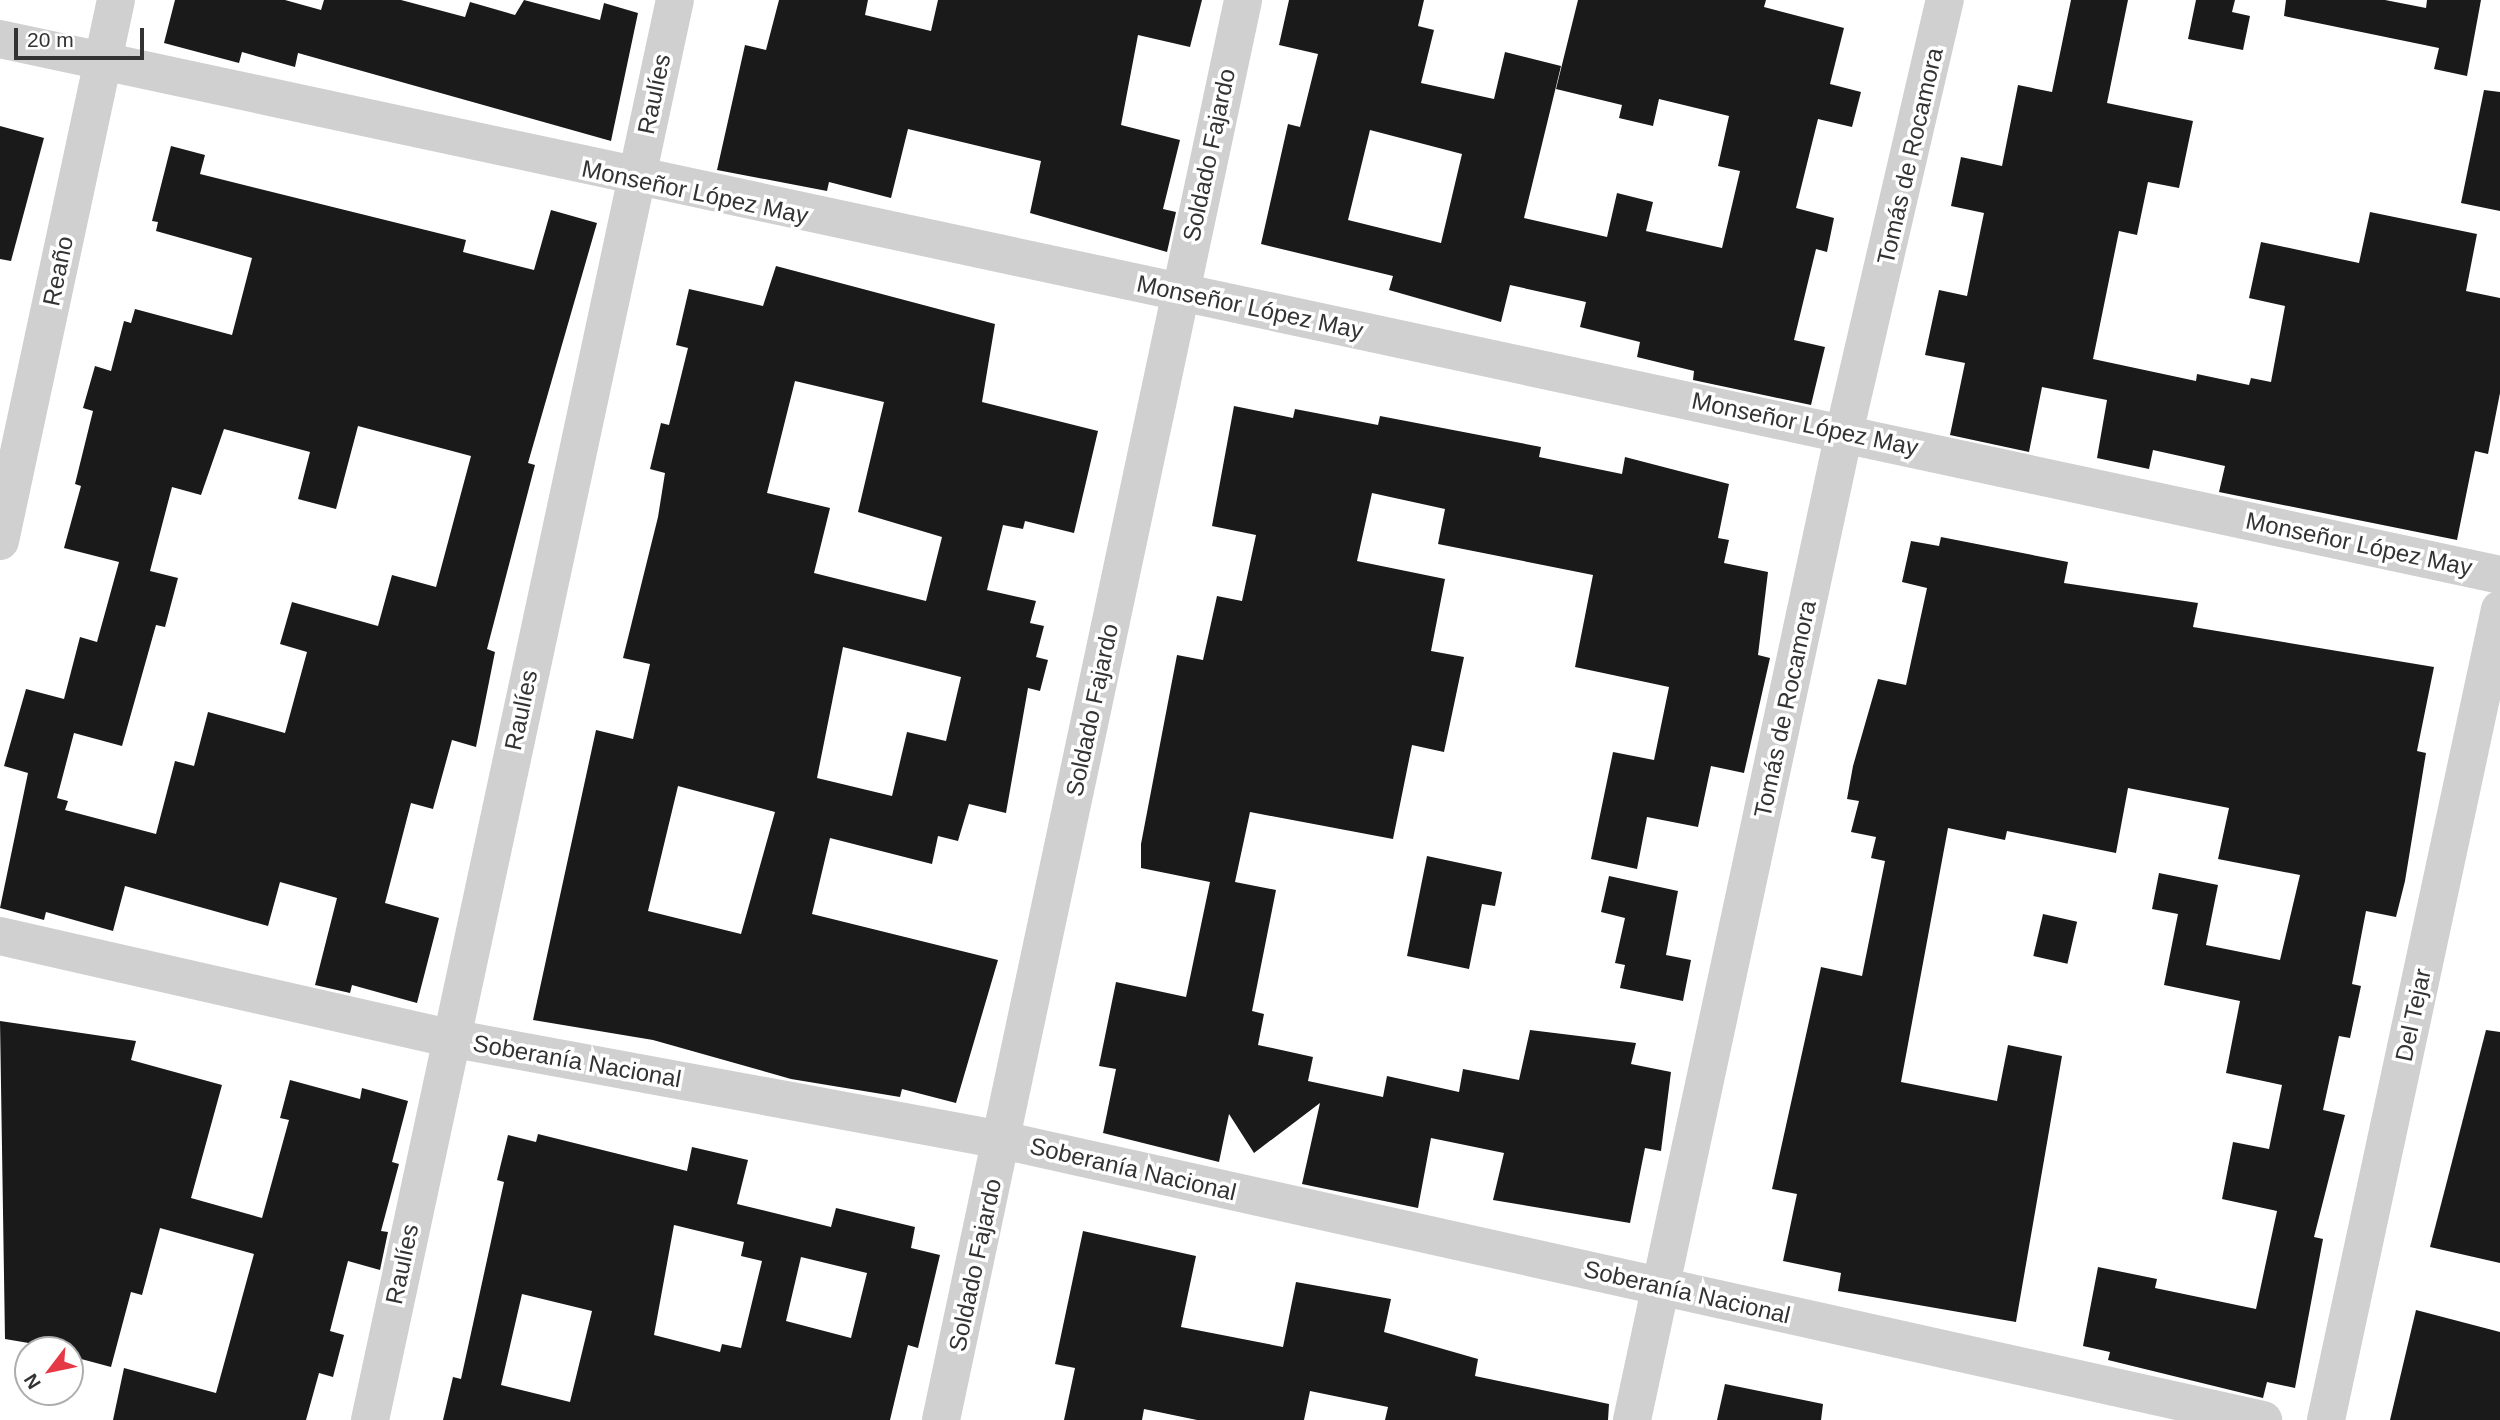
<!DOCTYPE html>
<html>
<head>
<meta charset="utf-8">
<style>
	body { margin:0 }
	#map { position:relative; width:2500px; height:1420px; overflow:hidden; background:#fff; font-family:Arial,sans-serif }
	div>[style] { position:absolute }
	.building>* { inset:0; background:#1a1a1a; transform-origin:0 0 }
	.minor>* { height:38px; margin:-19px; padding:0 19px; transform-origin:19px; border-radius:19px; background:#d0d0d0 }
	span { translate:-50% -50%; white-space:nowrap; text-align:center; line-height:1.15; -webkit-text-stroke:7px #fff; paint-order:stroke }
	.street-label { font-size:24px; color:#333 }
	.north { position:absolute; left:14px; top:1336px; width:70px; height:70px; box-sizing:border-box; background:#fff; border:2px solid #adadad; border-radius:50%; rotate:238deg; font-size:19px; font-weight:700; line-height:28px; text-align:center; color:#333 }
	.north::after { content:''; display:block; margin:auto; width:24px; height:32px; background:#e63946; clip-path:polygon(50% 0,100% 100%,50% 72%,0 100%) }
	.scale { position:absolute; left:14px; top:28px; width:130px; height:32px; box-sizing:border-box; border:4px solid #333; border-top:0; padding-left:9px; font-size:21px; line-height:24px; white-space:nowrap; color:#333; -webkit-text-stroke:5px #fff; paint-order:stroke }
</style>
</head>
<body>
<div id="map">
	<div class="building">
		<div style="clip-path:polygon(175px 0,285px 0,321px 10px,324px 0,401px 0,465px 17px,470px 2px,515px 15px,524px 0,600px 20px,604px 3px,638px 13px,611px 141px,298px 53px,295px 67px,242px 52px,239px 63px,164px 43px)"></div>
		<div style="clip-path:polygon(779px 0,868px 0,865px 15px,931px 31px,938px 0,1202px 0,1190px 47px,1138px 35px,1121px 125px,1180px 140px,1163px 209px,1176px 212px,1167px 252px,1030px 213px,1041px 161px,908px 129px,891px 198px,829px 182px,827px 191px,717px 170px,745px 45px,766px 50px)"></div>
		<div style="clip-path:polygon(evenodd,1289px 0,1424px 0,1418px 26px,1434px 30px,1421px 83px,1494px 99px,1505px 52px,1561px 66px,1524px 218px,1607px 237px,1617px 193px,1653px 202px,1646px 231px,1722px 248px,1740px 171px,1718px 166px,1729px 116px,1659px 99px,1653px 126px,1619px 118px,1622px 105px,1556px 89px,1578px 0,1766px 0,1764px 7px,1844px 28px,1830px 84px,1861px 92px,1852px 127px,1818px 119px,1796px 208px,1834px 218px,1827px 252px,1816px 249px,1794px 340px,1825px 347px,1811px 405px,1693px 380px,1694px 371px,1637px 357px,1640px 342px,1580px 327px,1586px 302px,1510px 285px,1501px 322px,1389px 290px,1393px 276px,1261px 244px,1288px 124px,1300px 127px,1318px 54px,1279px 45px,1289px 0,1370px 130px,1462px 154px,1441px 243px,1348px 220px,1370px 130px)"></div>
		<div style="clip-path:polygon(2071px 0,2128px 0,2107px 103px,2193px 121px,2179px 188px,2148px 182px,2137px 235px,2119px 231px,2093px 359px,2196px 381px,2197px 374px,2249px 385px,2251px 378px,2271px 382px,2285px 306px,2249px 298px,2261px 242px,2359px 263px,2370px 212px,2477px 234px,2466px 291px,2500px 298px,2500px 393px,2488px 454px,2475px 451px,2457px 540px,2219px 492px,2225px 466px,2153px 450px,2149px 469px,2097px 458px,2107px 400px,2042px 387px,2029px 452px,1950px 435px,1965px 363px,1925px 355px,1939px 290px,1967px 296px,1984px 213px,1951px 206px,1961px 157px,2002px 166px,2018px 85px,2052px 92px)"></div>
		<div style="clip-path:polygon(2196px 0,2235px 0,2232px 12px,2250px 16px,2243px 50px,2188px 39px)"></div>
		<div style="clip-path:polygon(2286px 0,2385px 0,2426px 8px,2427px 0,2481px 0,2467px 76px,2434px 69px,2439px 48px,2284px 16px)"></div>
		<div style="clip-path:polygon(2484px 90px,2500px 92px,2500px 211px,2461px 203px)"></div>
		<div style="clip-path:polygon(0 126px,44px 138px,11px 261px,0 259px)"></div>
		<div style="clip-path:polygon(evenodd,171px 146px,205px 155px,200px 174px,466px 240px,463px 252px,534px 270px,551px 210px,597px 223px,528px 463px,535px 465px,487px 649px,495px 652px,476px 747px,452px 740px,433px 809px,411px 803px,385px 903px,439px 918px,417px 1003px,352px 985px,350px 993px,315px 985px,337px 898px,280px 882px,268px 926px,125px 886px,113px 931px,46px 912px,44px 920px,0 908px,28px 773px,4px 766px,26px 689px,64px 699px,80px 637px,97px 642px,119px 562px,64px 548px,81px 486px,75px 484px,93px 411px,83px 408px,95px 366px,111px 371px,124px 321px,131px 323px,135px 309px,232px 335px,252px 258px,156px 231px,158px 222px,152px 221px,171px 146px,358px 426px,471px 456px,436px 587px,392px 575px,378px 626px,292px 602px,280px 644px,307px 652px,285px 733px,208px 712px,194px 766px,175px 761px,156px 834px,65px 810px,68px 801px,57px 798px,74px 733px,122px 746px,156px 625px,165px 627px,178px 578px,150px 571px,172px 487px,201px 495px,224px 429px,310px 452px,298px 499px,336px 509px,358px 426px)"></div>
		<div style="clip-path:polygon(evenodd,776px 266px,995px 324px,982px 402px,1098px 431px,1074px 533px,1025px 521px,1023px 529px,1003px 525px,987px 590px,1036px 601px,1030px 623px,1044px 626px,1036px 657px,1048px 660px,1040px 691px,1028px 688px,1006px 813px,969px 804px,958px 841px,938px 836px,932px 864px,830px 838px,812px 914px,998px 960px,956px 1103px,902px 1089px,900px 1097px,791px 1079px,653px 1040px,533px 1020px,596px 730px,633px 739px,650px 664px,623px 658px,658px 517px,665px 473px,650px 469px,661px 423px,669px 425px,688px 348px,676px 345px,689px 289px,763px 306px,776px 266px,795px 381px,884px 402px,858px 512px,942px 537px,926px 601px,814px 573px,830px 508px,767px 493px,795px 381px,776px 266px,843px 647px,961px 677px,946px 741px,907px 732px,892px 796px,817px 778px,843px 647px,776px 266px,678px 786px,775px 812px,741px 934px,648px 911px,678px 786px)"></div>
		<div style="clip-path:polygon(1234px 406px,1293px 418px,1295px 409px,1378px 425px,1380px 416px,1541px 447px,1539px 457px,1622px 474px,1625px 457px,1729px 484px,1718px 538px,1729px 540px,1724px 563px,1768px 572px,1758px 655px,1770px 658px,1744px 773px,1711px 766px,1698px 827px,1647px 817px,1637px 869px,1591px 859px,1613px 752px,1654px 760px,1669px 687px,1575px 667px,1593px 575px,1438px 544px,1445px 509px,1372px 493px,1357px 561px,1445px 579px,1431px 651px,1464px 657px,1444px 752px,1412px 745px,1393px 839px,1250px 812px,1235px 882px,1276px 890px,1252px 1011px,1264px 1014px,1258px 1045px,1313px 1057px,1308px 1081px,1383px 1097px,1387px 1076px,1459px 1092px,1463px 1069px,1519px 1080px,1530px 1030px,1636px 1043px,1631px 1064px,1671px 1072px,1661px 1151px,1645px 1148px,1630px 1223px,1493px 1200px,1504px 1153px,1431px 1138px,1418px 1208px,1302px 1184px,1320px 1103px,1254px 1153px,1229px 1114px,1219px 1162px,1103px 1133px,1116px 1069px,1099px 1066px,1116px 982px,1186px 997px,1210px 882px,1141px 868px,1141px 844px,1177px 655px,1203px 660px,1217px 596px,1242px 601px,1256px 535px,1212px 526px)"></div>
		<div style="clip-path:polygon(1941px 537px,2068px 562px,2064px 583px,2198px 603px,2193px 627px,2434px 667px,2417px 751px,2426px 753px,2405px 881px,2396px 917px,2366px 911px,2352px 984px,2361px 986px,2350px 1038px,2339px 1036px,2323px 1110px,2345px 1115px,2314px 1237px,2323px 1239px,2295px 1388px,2267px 1382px,2263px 1398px,2108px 1360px,2110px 1352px,2083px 1346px,2098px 1267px,2157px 1279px,2155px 1288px,2256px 1309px,2277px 1211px,2222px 1199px,2233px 1142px,2269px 1149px,2282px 1085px,2226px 1073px,2240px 1001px,2164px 985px,2178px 914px,2152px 909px,2159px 873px,2218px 885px,2206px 945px,2280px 960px,2300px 875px,2218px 859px,2229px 808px,2128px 788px,2116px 853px,2007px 831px,2005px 840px,1948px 828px,1901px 1082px,1997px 1101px,2008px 1045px,2062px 1056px,2016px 1322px,1838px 1291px,1841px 1273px,1783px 1261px,1797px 1194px,1772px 1189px,1821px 967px,1862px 976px,1885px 861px,1871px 858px,1876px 837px,1851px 832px,1859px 801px,1847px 799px,1853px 766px,1878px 679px,1906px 685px,1927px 588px,1902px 582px,1911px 541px,1939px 546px)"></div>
		<div style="clip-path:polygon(1427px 856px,1502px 872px,1495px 906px,1482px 904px,1469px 969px,1407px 956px)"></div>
		<div style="clip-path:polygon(1609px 876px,1678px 891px,1666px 955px,1691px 960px,1683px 1001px,1620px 988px,1625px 965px,1615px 963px,1625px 918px,1601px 912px)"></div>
		<div style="left:2043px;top:914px;width:35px;height:43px;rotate:13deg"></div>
		<div style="clip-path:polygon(0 1021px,136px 1041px,131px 1060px,222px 1085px,191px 1198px,262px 1218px,289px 1120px,280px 1118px,290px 1080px,360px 1099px,362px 1088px,408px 1101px,392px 1162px,399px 1164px,381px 1231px,388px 1232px,380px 1270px,348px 1261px,330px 1331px,344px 1335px,333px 1377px,319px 1373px,306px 1420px,113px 1420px,124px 1368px,216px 1393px,254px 1254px,160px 1228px,142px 1295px,131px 1292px,111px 1367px,70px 1356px,70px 1350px,5px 1339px)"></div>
		<div style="clip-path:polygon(2486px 1030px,2500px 1032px,2500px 1263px,2430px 1247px)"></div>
		<div style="clip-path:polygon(evenodd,538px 1134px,687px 1171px,692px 1147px,748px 1160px,737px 1204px,831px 1227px,836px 1208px,915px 1227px,911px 1248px,940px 1255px,918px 1348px,908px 1345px,890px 1420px,443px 1420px,453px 1377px,461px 1379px,504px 1182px,497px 1180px,508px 1135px,536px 1142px,538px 1134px,674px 1225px,744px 1242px,741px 1256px,762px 1261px,741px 1348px,722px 1344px,720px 1352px,654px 1335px,674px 1225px,538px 1134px,801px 1257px,867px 1273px,851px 1338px,786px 1321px,801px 1257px,538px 1134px,522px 1294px,592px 1311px,570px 1402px,501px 1385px,522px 1294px)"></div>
		<div style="clip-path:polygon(1083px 1231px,1196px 1256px,1181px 1327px,1283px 1347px,1296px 1282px,1391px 1299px,1384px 1332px,1478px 1359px,1475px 1376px,1609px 1404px,1608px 1420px,1385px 1420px,1388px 1407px,1310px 1391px,1304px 1420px,1197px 1420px,1144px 1409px,1142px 1420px,1064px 1420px,1075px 1368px,1055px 1364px)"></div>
		<div style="clip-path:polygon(2416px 1310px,2500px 1332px,2500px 1420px,2390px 1420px)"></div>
		<div style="clip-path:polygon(1725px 1384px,1823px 1404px,1821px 1420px,1717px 1420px)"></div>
	</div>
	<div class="minor">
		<div style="left:0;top:39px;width:2557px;rotate:12.1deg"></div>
		<div style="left:0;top:541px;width:553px;rotate:-77.9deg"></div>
		<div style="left:0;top:936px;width:461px;rotate:12.8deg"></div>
		<div style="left:450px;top:1038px;width:561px;rotate:10.47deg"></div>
		<div style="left:1002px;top:1140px;width:1292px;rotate:12.52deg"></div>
		<div style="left:370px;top:1420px;width:1452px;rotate:-77.88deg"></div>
		<div style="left:941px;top:1420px;width:1452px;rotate:-77.99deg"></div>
		<div style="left:1632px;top:1420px;width:1010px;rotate:-77.88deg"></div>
		<div style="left:1844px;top:433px;width:445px;rotate:-76.9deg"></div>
		<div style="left:2326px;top:1420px;width:829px;rotate:-77.89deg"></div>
	</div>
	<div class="street-label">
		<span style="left:654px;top:94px;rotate:-78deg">Raulíes</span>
		<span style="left:1209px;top:155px;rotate:-78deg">Soldado Fajardo</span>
		<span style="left:1910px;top:156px;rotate:-77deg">Tomás de Rocamora</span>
		<span style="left:695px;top:192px;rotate:12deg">Monseñor López May</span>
		<span style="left:58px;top:271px;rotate:-78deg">Reaño</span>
		<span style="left:1250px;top:307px;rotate:12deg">Monseñor López May</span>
		<span style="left:1805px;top:424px;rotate:12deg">Monseñor López May</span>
		<span style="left:2359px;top:544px;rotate:12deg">Monseñor López May</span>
		<span style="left:1785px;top:709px;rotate:-78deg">Tomás de Rocamora</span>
		<span style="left:521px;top:710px;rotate:-78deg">Raulíes</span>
		<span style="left:1092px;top:710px;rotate:-78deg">Soldado Fajardo</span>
		<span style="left:2413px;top:1015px;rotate:-78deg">Del Tejar</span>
		<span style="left:577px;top:1061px;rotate:10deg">Soberanía Nacional</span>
		<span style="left:1133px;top:1169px;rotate:13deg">Soberanía Nacional</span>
		<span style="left:402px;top:1264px;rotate:-78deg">Raulíes</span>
		<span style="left:975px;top:1265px;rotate:-78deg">Soldado Fajardo</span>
		<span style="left:1687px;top:1292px;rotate:13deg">Soberanía Nacional</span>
	</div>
	<div class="north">N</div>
	<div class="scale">20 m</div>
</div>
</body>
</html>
